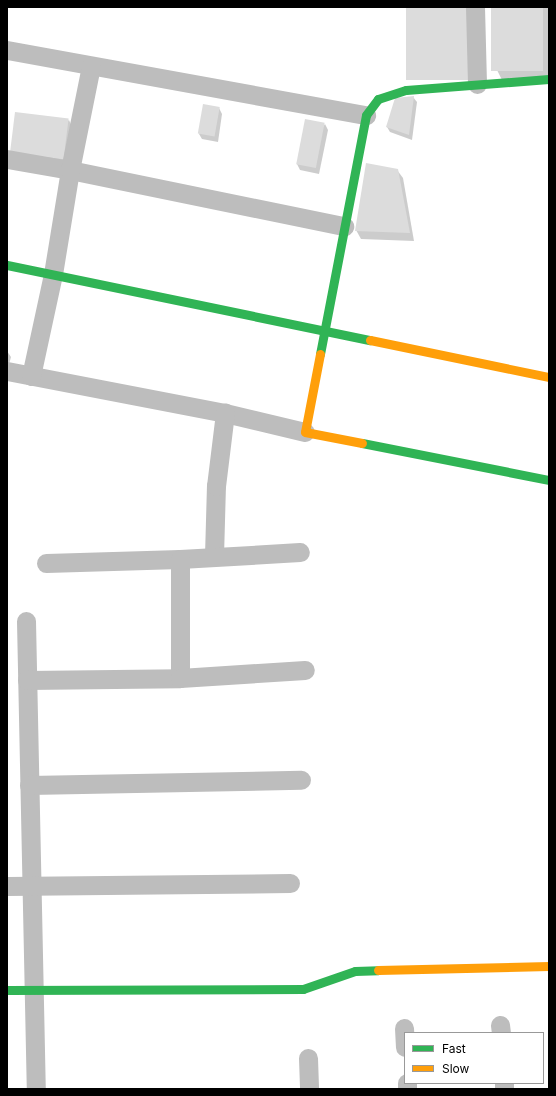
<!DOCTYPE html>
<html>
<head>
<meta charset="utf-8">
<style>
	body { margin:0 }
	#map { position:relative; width:556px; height:1096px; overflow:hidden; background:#fff; font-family:Inter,sans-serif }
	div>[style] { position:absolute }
	.shadow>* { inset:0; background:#0003 }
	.building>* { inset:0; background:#dcdcdc; transform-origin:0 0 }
	.street>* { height:19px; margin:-9.5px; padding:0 9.5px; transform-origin:9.5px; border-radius:9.5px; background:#bdbdbd }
	.fast>* { height:9px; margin:-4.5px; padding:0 4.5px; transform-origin:4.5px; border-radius:4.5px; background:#30b455 }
	.slow>* { height:9px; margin:-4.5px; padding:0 4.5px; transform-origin:4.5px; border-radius:4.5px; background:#ff9f0a }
	span { translate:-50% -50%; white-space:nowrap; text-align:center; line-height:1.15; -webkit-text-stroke:3.5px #fff; paint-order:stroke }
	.frame { position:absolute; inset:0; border:8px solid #000; pointer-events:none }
	.legend { position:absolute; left:404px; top:1032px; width:140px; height:52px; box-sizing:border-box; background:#fff; border:1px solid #999; margin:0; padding:5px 7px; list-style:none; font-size:12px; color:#000 }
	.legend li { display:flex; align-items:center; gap:8px; height:20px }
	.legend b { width:20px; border:1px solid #999 }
</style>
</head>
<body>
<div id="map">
	<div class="shadow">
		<div style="clip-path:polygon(492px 7px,548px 7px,549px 81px,503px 82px,497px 70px)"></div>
		<div style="clip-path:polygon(413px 97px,417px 102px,412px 140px,390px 132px,387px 127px)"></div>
		<div style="clip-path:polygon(219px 108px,222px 114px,218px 142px,202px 139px,199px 134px)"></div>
		<div style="clip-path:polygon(69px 120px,73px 129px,68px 169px,20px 161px)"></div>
		<div style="clip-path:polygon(325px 124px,328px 130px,319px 174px,300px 170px,297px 164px)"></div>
		<div style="clip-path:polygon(397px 170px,403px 178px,414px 241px,361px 239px,356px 230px)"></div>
		<div style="clip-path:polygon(7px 351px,11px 357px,8px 368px,7px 368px)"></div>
	</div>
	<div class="building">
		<div style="left:406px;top:7px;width:62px;height:73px"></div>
		<div style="left:491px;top:7px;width:52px;height:64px"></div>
		<div style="clip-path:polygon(414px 96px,409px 135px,386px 127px,395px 98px)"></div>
		<div style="left:203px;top:104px;width:17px;height:30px;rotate:10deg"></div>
		<div style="left:15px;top:112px;width:54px;height:41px;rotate:7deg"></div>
		<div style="left:305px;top:119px;width:20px;height:46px;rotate:11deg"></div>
		<div style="clip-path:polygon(366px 163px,398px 169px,410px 233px,355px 231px)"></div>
	</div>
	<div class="street">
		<div style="left:475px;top:7px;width:77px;rotate:88.5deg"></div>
		<div style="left:7px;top:50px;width:365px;rotate:10.3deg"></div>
		<div style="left:7px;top:159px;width:64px;rotate:9.9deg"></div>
		<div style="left:70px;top:170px;width:280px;rotate:11.6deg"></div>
		<div style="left:7px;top:371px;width:222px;rotate:10.9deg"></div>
		<div style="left:225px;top:413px;width:82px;rotate:13.4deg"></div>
		<div style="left:31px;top:376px;width:104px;rotate:-77.8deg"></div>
		<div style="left:53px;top:274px;width:105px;rotate:-80.7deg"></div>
		<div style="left:70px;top:170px;width:106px;rotate:-78.6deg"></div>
		<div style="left:214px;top:556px;width:70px;rotate:-88.4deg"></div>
		<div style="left:216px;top:486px;width:74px;rotate:-83deg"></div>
		<div style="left:46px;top:563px;width:134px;rotate:-1.7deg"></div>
		<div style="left:180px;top:559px;width:120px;rotate:-3.3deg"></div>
		<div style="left:26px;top:621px;width:468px;rotate:88.8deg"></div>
		<div style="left:180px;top:678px;width:119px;rotate:-90deg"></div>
		<div style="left:27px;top:680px;width:153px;rotate:-0.7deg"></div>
		<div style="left:180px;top:678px;width:125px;rotate:-3.7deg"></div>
		<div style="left:29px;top:785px;width:272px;rotate:-1.1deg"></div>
		<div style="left:7px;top:886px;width:283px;rotate:-0.6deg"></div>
		<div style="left:500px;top:1025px;width:8px;rotate:83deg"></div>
		<div style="left:404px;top:1028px;width:19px;rotate:87deg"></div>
		<div style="left:308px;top:1058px;width:31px;rotate:88deg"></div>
		<div style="left:407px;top:1083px;width:6px;rotate:90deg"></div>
		<div style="left:504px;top:1083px;width:6px;rotate:90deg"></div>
	</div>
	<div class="fast">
		<div style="left:7px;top:265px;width:371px;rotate:11.7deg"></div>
		<div style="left:320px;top:354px;width:243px;rotate:-79.1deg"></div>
		<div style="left:366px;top:115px;width:20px;rotate:-53deg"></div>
		<div style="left:378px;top:99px;width:29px;rotate:-18deg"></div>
		<div style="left:406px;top:90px;width:143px;rotate:-4.4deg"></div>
		<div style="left:362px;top:443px;width:191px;rotate:11.2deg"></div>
		<div style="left:7px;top:990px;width:296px;rotate:-0.2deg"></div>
		<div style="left:303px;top:989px;width:55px;rotate:-19.1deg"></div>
		<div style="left:355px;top:971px;width:23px;rotate:-2deg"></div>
	</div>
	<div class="slow">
		<div style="left:370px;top:340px;width:183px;rotate:11.7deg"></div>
		<div style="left:320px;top:354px;width:79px;rotate:100.9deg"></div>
		<div style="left:305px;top:432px;width:58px;rotate:10.9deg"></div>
		<div style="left:378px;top:970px;width:171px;rotate:-1.3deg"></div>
	</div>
	<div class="frame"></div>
	<ul class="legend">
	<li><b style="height:5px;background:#30b455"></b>Fast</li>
	<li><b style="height:5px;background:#ff9f0a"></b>Slow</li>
	</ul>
</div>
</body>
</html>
